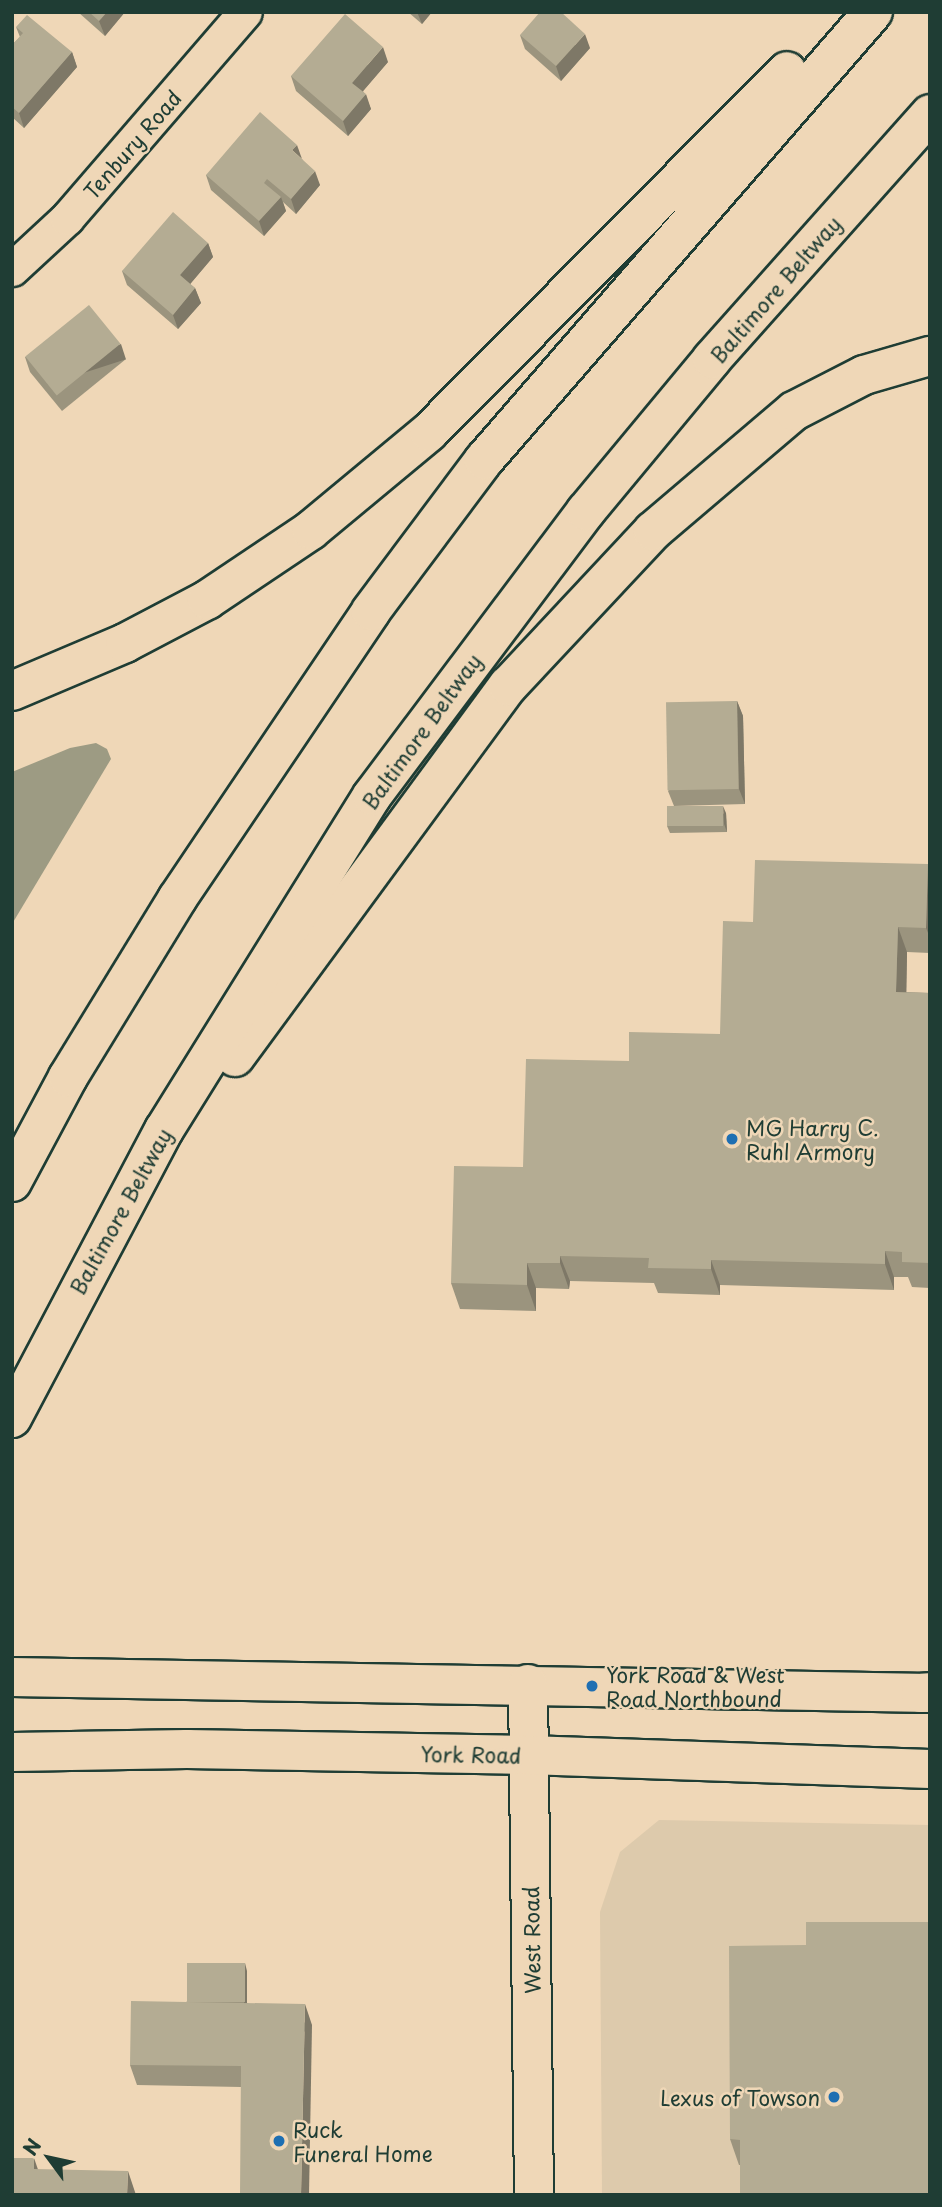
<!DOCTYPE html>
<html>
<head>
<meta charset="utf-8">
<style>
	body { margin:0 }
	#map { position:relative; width:942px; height:2207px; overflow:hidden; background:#efd7b7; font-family:"Playpen Sans",sans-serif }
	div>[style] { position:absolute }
	.built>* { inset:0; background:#ddcaac }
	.water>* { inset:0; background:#9d9b83 }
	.roads { filter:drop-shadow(2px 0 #1f3d34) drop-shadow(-2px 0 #1f3d34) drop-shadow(0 2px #1f3d34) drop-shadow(0 -2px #1f3d34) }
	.street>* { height:33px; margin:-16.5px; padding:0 16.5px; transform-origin:16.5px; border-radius:16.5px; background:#efd7b7 }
	.primary>* { height:38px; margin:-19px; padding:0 19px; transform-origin:19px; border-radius:19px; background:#efd7b7 }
	.highway>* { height:38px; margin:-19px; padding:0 19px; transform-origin:19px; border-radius:19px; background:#efd7b7 }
	.wall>* { inset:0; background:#9b947e }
	.shaded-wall>* { inset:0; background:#7e7867; transform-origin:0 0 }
	.building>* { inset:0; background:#b4ac93; transform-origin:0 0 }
	.dots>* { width:19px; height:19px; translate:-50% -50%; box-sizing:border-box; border:4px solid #efd7b7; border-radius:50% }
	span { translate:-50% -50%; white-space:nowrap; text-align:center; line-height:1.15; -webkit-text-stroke:5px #efd7b7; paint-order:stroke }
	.street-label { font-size:21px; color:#1f3d34 }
	.poi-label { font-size:21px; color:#1f3d34 }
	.left { translate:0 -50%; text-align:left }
	.right { translate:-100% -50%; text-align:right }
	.frame { position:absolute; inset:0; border:14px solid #1f3d34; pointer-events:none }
	.north { position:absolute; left:14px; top:2123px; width:70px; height:70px; -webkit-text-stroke:5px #efd7b7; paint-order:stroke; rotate:303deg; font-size:19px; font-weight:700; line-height:28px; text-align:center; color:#1f3d34 }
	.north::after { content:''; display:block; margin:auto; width:24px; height:32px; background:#1f3d34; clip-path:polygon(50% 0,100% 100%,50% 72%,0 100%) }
</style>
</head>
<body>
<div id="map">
	<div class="built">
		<div style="clip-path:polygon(659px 1820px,930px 1825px,930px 2195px,602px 2195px,600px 1912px,620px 1852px)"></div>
	</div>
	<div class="water">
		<div style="clip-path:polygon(96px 743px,107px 749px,111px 759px,12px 924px,12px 772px,70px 748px)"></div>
	</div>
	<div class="roads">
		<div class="street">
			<div style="left:12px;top:269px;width:75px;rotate:-42.8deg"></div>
			<div style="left:67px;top:218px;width:272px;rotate:-49.2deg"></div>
		</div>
		<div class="primary">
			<div style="left:12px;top:1677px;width:918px;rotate:1deg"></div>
			<div style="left:528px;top:1684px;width:511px;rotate:89.33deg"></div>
			<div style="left:12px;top:1752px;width:175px;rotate:-1deg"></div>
			<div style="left:187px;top:1749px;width:341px;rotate:1deg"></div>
			<div style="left:528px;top:1755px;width:402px;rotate:2deg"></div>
		</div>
		<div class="highway">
			<div style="left:12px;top:691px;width:123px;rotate:-23deg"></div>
			<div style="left:125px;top:643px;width:93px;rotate:-27.7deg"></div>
			<div style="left:207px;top:600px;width:125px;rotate:-33.9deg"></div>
			<div style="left:311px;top:530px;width:153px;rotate:-39.7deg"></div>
			<div style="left:429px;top:432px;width:508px;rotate:-45.24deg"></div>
			<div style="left:235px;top:1057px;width:461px;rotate:-53.7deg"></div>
			<div style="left:508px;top:686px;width:212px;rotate:-46.9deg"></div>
			<div style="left:653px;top:531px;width:185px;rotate:-40.4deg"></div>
			<div style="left:794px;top:411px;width:79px;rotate:-27.2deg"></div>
			<div style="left:864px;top:375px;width:69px;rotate:-16.1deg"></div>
			<div style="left:12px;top:1182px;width:119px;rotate:-61.9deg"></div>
			<div style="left:68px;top:1077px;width:209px;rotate:-58.5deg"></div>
			<div style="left:177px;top:899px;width:347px;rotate:-56deg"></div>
			<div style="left:371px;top:611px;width:189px;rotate:-53.2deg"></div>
			<div style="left:484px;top:460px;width:593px;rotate:-49.03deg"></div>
			<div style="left:12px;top:1418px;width:326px;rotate:-62.2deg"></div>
			<div style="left:164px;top:1130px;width:393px;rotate:-58.1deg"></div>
			<div style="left:372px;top:796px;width:356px;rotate:-53.1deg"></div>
			<div style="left:586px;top:511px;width:197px;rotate:-50.3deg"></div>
			<div style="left:712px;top:359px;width:328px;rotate:-48.3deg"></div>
			<div style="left:921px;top:1693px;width:9px;rotate:-6deg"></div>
		</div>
	</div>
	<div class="wall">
		<div style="clip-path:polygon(78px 12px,125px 12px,105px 36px)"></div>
		<div style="clip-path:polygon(408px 12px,432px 12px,422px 24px)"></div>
		<div style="clip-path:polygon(16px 27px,72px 52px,77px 67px,24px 128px,12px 117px,12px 45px,20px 37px)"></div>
		<div style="clip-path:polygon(520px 35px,590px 48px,561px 81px,525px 49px)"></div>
		<div style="clip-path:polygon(388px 62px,363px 91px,371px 109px,348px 136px,296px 91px,291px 76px)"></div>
		<div style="clip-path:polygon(302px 159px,320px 185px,296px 214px,283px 202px,286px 211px,264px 236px,211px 190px,206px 175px)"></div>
		<div style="clip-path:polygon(208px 243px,213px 257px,190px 284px,195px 288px,201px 303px,178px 329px,127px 285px,122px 271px)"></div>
		<div style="clip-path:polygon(25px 357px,126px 359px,62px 411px,30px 372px)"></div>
		<div style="clip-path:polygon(737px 701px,743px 716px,745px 804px,674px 806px,668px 791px)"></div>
		<div style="clip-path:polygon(726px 813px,727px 832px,670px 833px,667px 826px)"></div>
		<div style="clip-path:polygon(928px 864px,930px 870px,930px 953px,907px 952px,906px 992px,930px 993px,930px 1288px,912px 1287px,908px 1277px,894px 1277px,894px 1290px,720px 1285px,720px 1295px,658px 1293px,654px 1283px,570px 1281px,569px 1289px,536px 1288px,536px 1311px,460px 1309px,451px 1283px,523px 1167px,629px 1061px,720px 1034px,753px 922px)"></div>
		<div style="clip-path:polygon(930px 1922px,740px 2165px,739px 2165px,730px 2139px)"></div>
		<div style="clip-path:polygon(247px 1971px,247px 2003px,312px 2025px,241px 2087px,137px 2085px,130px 2065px,186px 2002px)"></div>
	</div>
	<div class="shaded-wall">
		<div style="clip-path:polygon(107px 12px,125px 12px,105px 36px,99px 21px)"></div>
		<div style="clip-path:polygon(417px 12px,432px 12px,422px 24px)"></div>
		<div style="clip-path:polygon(585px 34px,590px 48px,561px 81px,556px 66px)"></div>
		<div style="clip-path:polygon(383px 47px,388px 62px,358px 97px,352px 83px)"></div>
		<div style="clip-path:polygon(72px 52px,77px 67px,24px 128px,19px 113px)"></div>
		<div style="clip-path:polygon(366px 94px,371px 109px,348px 136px,343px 121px)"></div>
		<div style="clip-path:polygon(297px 145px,302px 159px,292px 150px)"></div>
		<div style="clip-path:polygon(315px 171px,320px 185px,296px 214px,291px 199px)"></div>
		<div style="clip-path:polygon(281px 197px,286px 211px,264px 236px,259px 221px)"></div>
		<div style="clip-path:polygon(208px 243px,213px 257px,186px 289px,180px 275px)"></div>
		<div style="clip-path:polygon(195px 288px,201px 303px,178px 329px,173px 315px)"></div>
		<div style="left:121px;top:344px;width:16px;height:82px;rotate:72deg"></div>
		<div style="clip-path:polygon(737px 701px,743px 716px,745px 804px,739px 789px)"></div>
		<div style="clip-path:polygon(723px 806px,726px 813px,727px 832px,724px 824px)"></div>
		<div style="clip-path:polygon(928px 864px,930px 870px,930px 938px,926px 928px)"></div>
		<div style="clip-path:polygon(898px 927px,907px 952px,906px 1018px,896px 992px)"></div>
		<div style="clip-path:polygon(885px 1251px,894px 1277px,894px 1290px,885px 1264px)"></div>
		<div style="clip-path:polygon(560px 1256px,570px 1281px,569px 1289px,560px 1263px)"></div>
		<div style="clip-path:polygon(711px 1260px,720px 1285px,720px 1295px,711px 1269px)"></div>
		<div style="clip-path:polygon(527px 1263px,536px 1288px,536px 1311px,527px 1285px)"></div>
		<div style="clip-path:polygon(245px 1963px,247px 1971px,247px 2024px,244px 2016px)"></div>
		<div style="clip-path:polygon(305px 2004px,312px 2025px,309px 2195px,301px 2195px)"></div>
		<div style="clip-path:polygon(34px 2158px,43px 2184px,34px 2169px)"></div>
		<div style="clip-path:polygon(128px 2171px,136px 2195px,127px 2195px)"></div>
	</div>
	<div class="building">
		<div style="clip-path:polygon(89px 12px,107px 12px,99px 21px)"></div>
		<div style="clip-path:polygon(540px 12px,561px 12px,585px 34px,556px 66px,520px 35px)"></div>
		<div style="clip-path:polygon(345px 14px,383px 47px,352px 83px,366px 94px,343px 121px,291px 76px)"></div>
		<div style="clip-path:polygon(27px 15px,72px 52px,19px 113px,12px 107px,12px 45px,23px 33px,16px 27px)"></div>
		<div style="clip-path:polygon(260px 112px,297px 145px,292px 150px,315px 171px,291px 199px,267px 179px,264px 183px,281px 197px,259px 221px,206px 175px)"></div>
		<div style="clip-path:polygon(173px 212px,208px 243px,180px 275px,195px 288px,173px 315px,122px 271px)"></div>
		<div style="left:89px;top:305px;width:50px;height:82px;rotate:51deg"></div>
		<div style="left:737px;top:701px;width:88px;height:71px;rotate:89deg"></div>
		<div style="left:667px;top:806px;width:56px;height:20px"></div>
		<div style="clip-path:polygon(755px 860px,928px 864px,926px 928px,898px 927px,896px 992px,930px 993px,930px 1263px,902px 1262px,902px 1252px,885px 1251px,885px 1264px,711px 1260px,711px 1269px,648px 1268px,649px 1258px,560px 1256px,560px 1263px,527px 1263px,527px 1285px,451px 1283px,454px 1166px,523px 1167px,526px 1059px,629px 1061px,629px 1032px,720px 1034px,723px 921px,753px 922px)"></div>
		<div style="clip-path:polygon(806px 1922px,930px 1922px,930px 2195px,740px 2195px,740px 2140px,730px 2139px,729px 1946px,806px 1945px)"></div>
		<div style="left:187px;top:1963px;width:58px;height:39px"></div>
		<div style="clip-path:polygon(131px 2001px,305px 2004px,301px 2195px,240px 2195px,241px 2066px,130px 2065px)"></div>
		<div style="clip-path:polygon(12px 2158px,34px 2158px,34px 2169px,128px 2171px,127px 2195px,12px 2195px)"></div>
	</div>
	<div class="dots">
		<div style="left:732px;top:1139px;background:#1f6fb2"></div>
		<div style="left:592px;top:1686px;background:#1f6fb2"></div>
		<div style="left:834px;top:2097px;background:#1f6fb2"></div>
		<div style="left:279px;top:2141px;background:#1f6fb2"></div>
	</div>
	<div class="street-label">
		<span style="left:132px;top:144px;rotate:-49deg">Tenbury Road</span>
		<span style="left:775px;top:289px;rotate:-49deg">Baltimore Beltway</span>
		<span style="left:421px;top:731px;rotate:-54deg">Baltimore Beltway</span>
		<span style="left:120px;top:1211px;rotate:-61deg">Baltimore Beltway</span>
		<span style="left:471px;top:1754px;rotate:1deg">York Road</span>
		<span style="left:531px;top:1940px;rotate:-91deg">West Road</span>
	</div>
	<div class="poi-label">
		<span class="left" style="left:746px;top:1139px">MG Harry C.<br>Ruhl Armory</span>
		<span class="left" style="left:606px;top:1686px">York Road &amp; West<br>Road Northbound</span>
		<span class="right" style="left:820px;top:2097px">Lexus of Towson</span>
		<span class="left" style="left:293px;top:2141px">Ruck<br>Funeral Home</span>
	</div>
	<div class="frame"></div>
	<div class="north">N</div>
</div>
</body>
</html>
